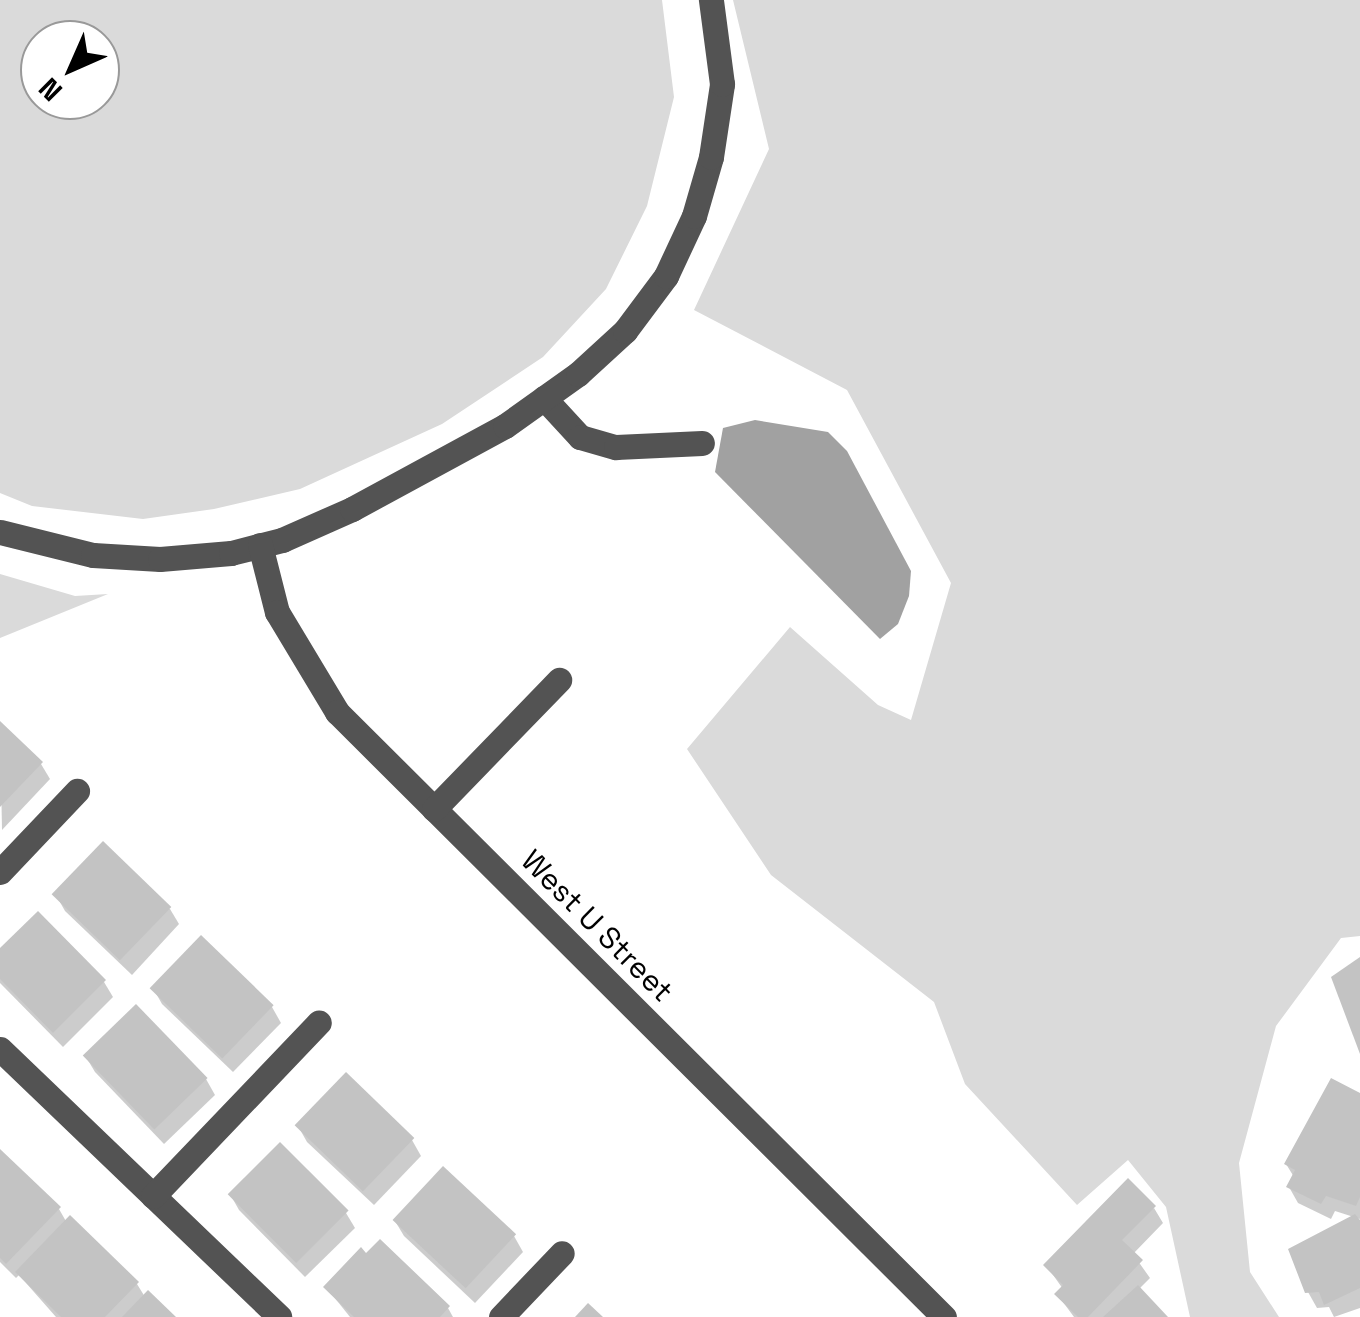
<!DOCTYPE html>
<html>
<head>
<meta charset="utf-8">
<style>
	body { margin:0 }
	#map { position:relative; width:1360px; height:1317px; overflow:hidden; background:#fff; font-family:"Space Grotesk",sans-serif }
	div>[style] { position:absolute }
	.green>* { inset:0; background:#dadada }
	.water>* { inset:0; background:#a1a1a1 }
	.shadow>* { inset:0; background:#0003 }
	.building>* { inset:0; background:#c3c3c3; transform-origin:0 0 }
	.minor>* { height:25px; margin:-12.5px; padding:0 12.5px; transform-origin:12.5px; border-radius:12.5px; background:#535353 }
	span { translate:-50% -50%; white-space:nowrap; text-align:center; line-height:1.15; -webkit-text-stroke:9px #fff; paint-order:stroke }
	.street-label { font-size:30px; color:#000 }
	.north { position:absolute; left:20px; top:20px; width:100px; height:100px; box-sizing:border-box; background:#fff; border:2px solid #999; border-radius:50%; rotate:225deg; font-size:28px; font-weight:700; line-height:40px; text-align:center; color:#000 }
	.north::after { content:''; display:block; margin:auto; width:35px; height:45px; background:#000; clip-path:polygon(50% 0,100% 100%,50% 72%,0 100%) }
</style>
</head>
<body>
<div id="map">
	<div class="green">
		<div style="clip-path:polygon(evenodd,0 0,662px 0,674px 97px,647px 206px,606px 289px,543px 357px,442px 424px,300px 489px,214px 509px,143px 519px,32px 506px,0 493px,0 0,40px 40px,100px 40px,100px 100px,40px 100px,40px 40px)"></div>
		<div style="clip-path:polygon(733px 0,1360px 0,1360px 936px,1341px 938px,1276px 1026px,1239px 1163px,1250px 1272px,1279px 1317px,1190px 1317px,1166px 1207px,1128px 1160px,1077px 1205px,965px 1084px,934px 1002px,771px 875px,687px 749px,790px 627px,878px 705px,911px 720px,951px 583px,847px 390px,694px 310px,769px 149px)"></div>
		<div style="clip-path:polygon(0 574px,75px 596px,108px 594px,0 638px)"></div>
	</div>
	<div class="water">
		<div style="clip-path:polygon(755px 420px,828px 432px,847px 451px,911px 571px,909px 596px,898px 624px,880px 639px,715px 472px,723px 428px)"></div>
	</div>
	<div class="shadow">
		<div style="clip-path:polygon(0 725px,41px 764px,50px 779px,2px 830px)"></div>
		<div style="clip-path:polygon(56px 895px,170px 909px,179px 924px,132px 975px,65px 911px)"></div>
		<div style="clip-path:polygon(38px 914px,104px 982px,113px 997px,63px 1047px,0 983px,0 952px)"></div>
		<div style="clip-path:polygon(153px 988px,272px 1007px,281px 1023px,233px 1072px,162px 1004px)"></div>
		<div style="clip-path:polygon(86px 1057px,206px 1079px,215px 1095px,164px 1144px,95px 1072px)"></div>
		<div style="clip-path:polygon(346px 1076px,412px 1140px,421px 1156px,374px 1205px,307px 1142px,298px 1126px)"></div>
		<div style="clip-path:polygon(1360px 1096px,1360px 1219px,1335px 1211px,1331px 1219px,1298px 1203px,1289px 1187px,1294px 1177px,1286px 1164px)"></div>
		<div style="clip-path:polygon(0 1153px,59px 1209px,67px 1223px,137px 1284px,145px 1297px,172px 1317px,56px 1317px,19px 1275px,16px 1278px,0 1262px)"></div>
		<div style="clip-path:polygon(230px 1194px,346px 1213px,355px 1228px,305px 1277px,239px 1210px)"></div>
		<div style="clip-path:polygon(1154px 1208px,1163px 1223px,1133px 1254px,1150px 1278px,1139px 1289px,1165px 1317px,1074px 1317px,1057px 1294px,1063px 1289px,1046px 1265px)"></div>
		<div style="clip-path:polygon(395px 1221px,514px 1236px,523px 1252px,475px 1303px,404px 1236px)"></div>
		<div style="clip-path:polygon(1360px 1226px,1360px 1308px,1334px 1317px,1329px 1307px,1317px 1308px,1308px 1292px)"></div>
		<div style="clip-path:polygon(326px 1287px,448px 1308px,453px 1317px,350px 1317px)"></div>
	</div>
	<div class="building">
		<div style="clip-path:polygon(0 721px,43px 762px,0 807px)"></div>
		<div style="left:103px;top:841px;width:95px;height:74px;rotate:44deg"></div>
		<div style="clip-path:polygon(38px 911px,106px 980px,53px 1033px,0 979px,0 948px)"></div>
		<div style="left:201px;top:935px;width:101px;height:74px;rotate:44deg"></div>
		<div style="clip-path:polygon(1360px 957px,1360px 1054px,1331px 977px)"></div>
		<div style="left:136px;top:1004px;width:103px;height:74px;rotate:46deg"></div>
		<div style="left:346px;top:1072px;width:95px;height:74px;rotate:44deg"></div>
		<div style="clip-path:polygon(1331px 1078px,1360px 1093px,1360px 1197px,1356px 1206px,1326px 1196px,1321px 1204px,1286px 1187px,1295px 1170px,1284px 1164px)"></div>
		<div style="left:280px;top:1142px;width:97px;height:74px;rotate:45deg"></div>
		<div style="clip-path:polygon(0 1149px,61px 1207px,6px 1264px,0 1258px)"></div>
		<div style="left:443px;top:1166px;width:100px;height:74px;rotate:43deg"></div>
		<div style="clip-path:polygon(1128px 1178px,1156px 1206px,1122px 1240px,1143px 1260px,1088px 1317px,1078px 1317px,1054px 1294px,1063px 1285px,1043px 1265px)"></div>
		<div style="clip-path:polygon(1355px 1214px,1360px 1220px,1360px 1288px,1324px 1305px,1319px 1292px,1305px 1293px,1288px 1249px)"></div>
		<div style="clip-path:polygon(70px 1215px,139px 1282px,105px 1317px,61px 1317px,15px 1272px)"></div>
		<div style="clip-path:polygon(380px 1239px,450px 1306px,440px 1317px,354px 1317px,323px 1287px,361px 1247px,366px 1253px)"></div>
		<div style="clip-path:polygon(1138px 1285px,1168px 1317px,1103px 1317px)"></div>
		<div style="clip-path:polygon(148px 1290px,176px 1317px,122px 1317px)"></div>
		<div style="clip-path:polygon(588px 1303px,603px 1317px,575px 1317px)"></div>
	</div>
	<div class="minor">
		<div style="left:544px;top:398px;width:53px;rotate:47.3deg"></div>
		<div style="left:580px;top:437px;width:37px;rotate:16deg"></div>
		<div style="left:616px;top:447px;width:86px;rotate:-2.7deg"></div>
		<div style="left:0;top:532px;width:96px;rotate:13.9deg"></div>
		<div style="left:93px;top:555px;width:67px;rotate:3.4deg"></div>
		<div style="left:160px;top:559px;width:71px;rotate:-4.8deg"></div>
		<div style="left:231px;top:553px;width:53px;rotate:-14.3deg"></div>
		<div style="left:282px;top:540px;width:77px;rotate:-23.9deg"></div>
		<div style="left:352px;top:509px;width:174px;rotate:-28.5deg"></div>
		<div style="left:505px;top:426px;width:90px;rotate:-35.5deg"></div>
		<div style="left:578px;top:374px;width:64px;rotate:-42.5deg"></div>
		<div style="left:625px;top:331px;width:69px;rotate:-53.3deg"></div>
		<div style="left:666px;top:276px;width:66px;rotate:-65deg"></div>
		<div style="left:694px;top:216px;width:61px;rotate:-73.9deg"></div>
		<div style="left:711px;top:157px;width:74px;rotate:-81.4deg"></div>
		<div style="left:722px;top:84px;width:85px;rotate:-97.5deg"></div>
		<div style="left:260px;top:545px;width:69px;rotate:75.8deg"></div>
		<div style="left:277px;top:612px;width:117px;rotate:59deg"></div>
		<div style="left:337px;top:712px;width:857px;rotate:44.91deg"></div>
		<div style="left:434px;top:809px;width:180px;rotate:-45.9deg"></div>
		<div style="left:0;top:872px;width:112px;rotate:-46.5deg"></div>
		<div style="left:0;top:1049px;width:387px;rotate:43.8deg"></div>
		<div style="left:153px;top:1196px;width:240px;rotate:-46.3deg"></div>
		<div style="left:501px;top:1317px;width:88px;rotate:-46.4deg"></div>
	</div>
	<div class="street-label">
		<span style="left:597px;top:926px;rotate:45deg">West U Street</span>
	</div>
	<div class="north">N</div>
</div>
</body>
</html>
